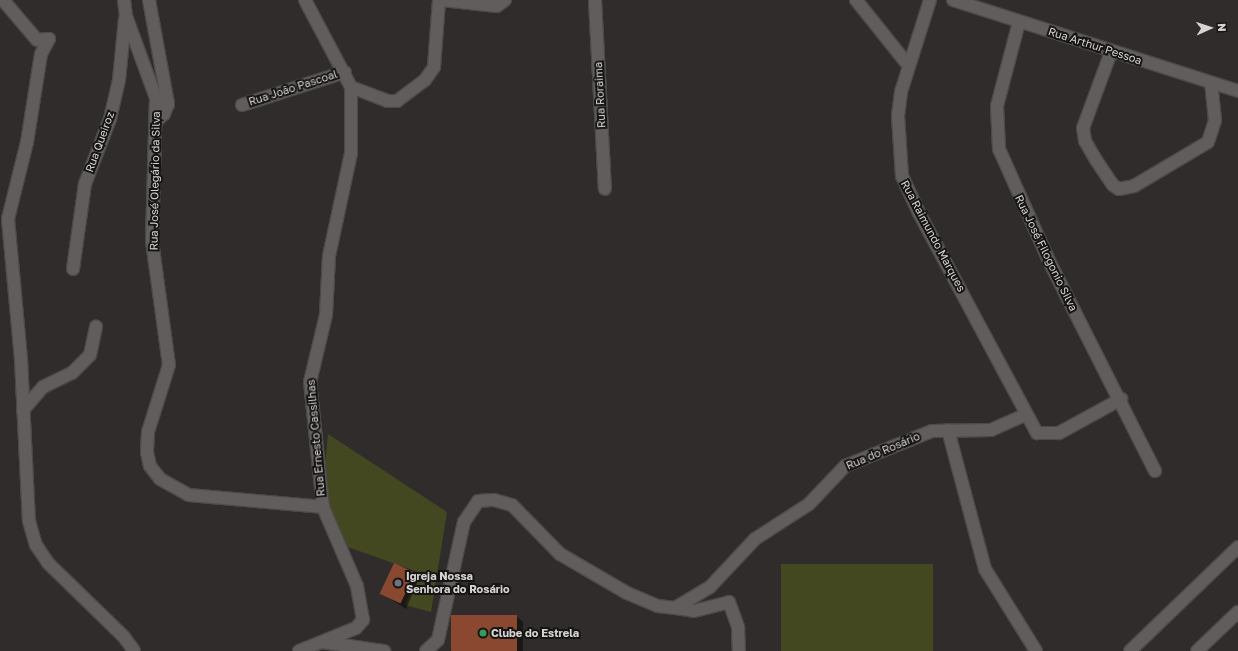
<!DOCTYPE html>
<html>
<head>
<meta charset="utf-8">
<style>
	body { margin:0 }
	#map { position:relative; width:1238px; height:651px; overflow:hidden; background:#2f2c2b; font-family:"Golos Text",sans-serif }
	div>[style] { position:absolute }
	.green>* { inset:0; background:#444821; transform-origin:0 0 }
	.shadow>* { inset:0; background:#0007 }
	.building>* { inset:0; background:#89482f; transform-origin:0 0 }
	.roads { filter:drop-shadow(1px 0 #4c4a49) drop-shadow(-1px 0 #4c4a49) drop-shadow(0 1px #4c4a49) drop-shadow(0 -1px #4c4a49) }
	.minor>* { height:12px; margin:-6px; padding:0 6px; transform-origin:6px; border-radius:6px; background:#615d5c }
	.dots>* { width:11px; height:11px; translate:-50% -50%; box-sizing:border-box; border:2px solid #161514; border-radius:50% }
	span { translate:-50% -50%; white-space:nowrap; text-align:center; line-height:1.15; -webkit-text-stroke:4px #161514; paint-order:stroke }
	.street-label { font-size:11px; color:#d6d4d3 }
	.poi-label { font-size:11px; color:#d6d4d3; font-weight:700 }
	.left { translate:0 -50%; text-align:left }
	.north { position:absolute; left:1190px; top:8px; width:40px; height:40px; -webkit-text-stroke:3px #161514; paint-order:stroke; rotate:87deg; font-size:11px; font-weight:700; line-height:16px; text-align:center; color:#d6d4d3 }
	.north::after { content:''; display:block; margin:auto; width:14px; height:18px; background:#d6d4d3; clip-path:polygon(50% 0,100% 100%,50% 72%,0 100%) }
</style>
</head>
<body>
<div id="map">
	<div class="green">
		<div style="clip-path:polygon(328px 434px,447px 512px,431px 612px,405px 605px,418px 572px,345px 546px,322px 497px)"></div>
		<div style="left:781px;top:564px;width:152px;height:87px"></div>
	</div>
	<div class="shadow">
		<div style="clip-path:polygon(415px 574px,419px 578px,406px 609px,382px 593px)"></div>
		<div style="clip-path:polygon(516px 616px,523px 622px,523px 651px,450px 651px)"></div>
	</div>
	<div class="building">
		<div style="left:394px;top:563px;width:23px;height:34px;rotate:25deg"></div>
		<div style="left:451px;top:615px;width:66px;height:36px"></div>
	</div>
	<div class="roads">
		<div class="minor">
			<div style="left:3px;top:0;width:52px;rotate:49.6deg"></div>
			<div style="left:37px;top:40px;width:12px;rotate:-5deg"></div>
			<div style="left:124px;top:0;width:16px;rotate:83deg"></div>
			<div style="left:126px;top:16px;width:87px;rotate:69.9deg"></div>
			<div style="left:156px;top:98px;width:143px;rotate:91.6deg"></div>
			<div style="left:152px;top:241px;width:125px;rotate:82.2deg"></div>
			<div style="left:169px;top:365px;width:70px;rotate:107.4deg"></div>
			<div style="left:148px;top:432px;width:20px;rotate:93deg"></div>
			<div style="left:147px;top:452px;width:14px;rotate:78deg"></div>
			<div style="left:150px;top:466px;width:16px;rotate:52deg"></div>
			<div style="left:160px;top:479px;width:33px;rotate:29deg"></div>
			<div style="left:189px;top:495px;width:135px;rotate:5.1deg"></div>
			<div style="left:149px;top:0;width:106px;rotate:79.6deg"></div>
			<div style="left:168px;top:104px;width:11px;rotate:112deg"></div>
			<div style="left:164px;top:114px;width:9px;rotate:139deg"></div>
			<div style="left:442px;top:0;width:55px;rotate:6.2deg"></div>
			<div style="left:497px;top:6px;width:10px;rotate:-37deg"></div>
			<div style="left:595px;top:0;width:189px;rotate:87deg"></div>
			<div style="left:856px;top:0;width:83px;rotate:51.3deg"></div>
			<div style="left:930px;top:0;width:96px;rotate:107.5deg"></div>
			<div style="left:901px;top:92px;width:24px;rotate:97deg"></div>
			<div style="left:898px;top:116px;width:60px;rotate:86.2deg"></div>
			<div style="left:902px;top:176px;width:41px;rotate:65.3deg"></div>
			<div style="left:919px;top:213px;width:250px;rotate:61.8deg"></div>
			<div style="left:1037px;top:433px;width:22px"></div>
			<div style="left:1059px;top:433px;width:71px;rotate:-28.7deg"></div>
			<div style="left:953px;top:0;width:299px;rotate:17.7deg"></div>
			<div style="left:1019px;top:22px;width:87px;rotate:104.7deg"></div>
			<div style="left:997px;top:106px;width:43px;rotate:87.3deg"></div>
			<div style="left:999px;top:149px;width:125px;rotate:65.9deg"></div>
			<div style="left:1050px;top:263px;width:233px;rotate:63.2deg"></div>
			<div style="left:49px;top:39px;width:17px;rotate:118deg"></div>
			<div style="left:41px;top:54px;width:89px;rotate:99deg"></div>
			<div style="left:27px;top:142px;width:79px;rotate:103.9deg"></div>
			<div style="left:8px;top:219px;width:141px;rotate:84.7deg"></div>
			<div style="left:21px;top:359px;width:162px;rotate:87.2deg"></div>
			<div style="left:29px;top:521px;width:25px;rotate:74deg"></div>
			<div style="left:36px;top:545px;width:22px;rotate:56deg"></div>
			<div style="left:48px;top:563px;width:106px;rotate:44.2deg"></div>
			<div style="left:124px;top:637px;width:17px;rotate:54deg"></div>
			<div style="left:1111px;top:52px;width:81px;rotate:110.2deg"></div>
			<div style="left:1083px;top:128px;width:13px;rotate:81deg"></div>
			<div style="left:1085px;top:141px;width:22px;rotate:60deg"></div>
			<div style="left:1096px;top:160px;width:30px;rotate:56deg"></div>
			<div style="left:1113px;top:185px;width:7px;rotate:34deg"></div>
			<div style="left:1119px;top:189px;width:15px;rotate:-11deg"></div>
			<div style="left:1134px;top:186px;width:86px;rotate:-30.7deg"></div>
			<div style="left:1208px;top:142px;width:23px;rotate:-72deg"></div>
			<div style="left:1215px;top:120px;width:37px;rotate:-96deg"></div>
			<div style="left:351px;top:87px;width:39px;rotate:21deg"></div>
			<div style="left:387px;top:101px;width:10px"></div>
			<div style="left:397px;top:101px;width:35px;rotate:-37deg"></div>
			<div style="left:425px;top:80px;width:16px;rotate:-55deg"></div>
			<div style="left:434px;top:67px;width:67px;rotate:-85.7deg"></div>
			<div style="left:242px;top:105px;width:108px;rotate:-17.8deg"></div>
			<div style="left:73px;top:269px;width:86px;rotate:-82deg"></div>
			<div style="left:85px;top:184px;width:70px;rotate:-69deg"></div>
			<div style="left:110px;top:119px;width:40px;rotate:-77deg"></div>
			<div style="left:119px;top:80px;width:61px;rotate:-84.4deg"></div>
			<div style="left:23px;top:410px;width:30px;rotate:-49deg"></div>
			<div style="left:43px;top:387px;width:32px;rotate:-26deg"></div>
			<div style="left:72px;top:373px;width:25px;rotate:-45deg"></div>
			<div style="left:90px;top:355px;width:29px;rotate:-78deg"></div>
			<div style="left:948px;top:430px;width:144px;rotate:75.1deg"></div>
			<div style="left:985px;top:569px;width:97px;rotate:58.1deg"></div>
			<div style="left:676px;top:608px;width:18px;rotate:9deg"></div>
			<div style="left:694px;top:611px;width:36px;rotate:-14deg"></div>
			<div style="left:729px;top:602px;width:27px;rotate:70deg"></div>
			<div style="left:738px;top:627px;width:24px;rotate:88deg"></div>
			<div style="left:322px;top:642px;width:63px;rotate:8.3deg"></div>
			<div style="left:299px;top:651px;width:61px;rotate:-22deg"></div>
			<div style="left:356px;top:628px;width:11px;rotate:-49deg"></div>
			<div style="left:363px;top:620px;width:35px;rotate:-100deg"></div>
			<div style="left:357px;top:586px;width:86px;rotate:-113.3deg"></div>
			<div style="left:323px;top:507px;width:126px;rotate:-95.9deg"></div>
			<div style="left:310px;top:382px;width:69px;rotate:-76.6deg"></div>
			<div style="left:326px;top:315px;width:59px;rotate:-87.1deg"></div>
			<div style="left:329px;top:256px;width:105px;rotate:-77.9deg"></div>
			<div style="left:351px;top:153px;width:66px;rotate:-90deg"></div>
			<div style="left:351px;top:87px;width:98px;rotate:-117.9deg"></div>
			<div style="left:426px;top:651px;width:16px;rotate:-43deg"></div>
			<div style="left:438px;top:640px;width:121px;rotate:-77.6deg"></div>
			<div style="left:464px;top:522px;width:25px;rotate:-56deg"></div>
			<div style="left:478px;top:501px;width:16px;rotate:-4deg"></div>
			<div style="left:494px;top:500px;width:19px;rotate:16deg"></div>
			<div style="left:512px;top:505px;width:69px;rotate:45.6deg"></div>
			<div style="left:560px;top:554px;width:78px;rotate:30.2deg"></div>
			<div style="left:627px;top:593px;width:34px;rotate:23deg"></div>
			<div style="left:658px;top:606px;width:17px;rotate:7deg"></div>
			<div style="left:675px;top:608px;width:41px;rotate:-31deg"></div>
			<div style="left:710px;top:587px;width:66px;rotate:-46.8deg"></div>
			<div style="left:755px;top:539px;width:64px;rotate:-32.9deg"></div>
			<div style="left:809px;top:504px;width:52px;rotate:-46.5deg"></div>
			<div style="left:845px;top:466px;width:94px;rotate:-21.9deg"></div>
			<div style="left:932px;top:431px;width:59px;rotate:-1deg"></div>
			<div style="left:991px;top:430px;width:36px;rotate:-24deg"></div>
			<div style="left:1130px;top:651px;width:150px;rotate:-43.9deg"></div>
			<div style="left:1197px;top:651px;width:57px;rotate:-43.6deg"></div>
		</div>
	</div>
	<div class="dots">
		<div style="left:398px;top:583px;background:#6b7280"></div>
		<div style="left:483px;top:633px;background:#2e9e5b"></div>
	</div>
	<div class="street-label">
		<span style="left:1095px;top:46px;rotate:18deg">Rua Arthur Pessoa</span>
		<span style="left:293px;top:88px;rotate:-18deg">Rua João Pascoal</span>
		<span style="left:600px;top:95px;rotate:-93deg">Rua Roraima</span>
		<span style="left:100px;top:142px;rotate:-70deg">Rua Queiroz</span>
		<span style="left:155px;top:181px;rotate:-89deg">Rua José Olegário da Silva</span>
		<span style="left:933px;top:236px;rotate:62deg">Rua Raimundo Marques</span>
		<span style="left:1046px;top:253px;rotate:64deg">Rua José Filogonio Silva</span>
		<span style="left:316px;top:438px;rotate:-95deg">Rua Ernesto Cassilhas</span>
		<span style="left:883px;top:451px;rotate:-23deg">Rua do Rosário</span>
	</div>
	<div class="poi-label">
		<span class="left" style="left:406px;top:583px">Igreja Nossa<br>Senhora do Rosário</span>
		<span class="left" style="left:491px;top:633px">Clube do Estrela</span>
	</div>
	<div class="north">N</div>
</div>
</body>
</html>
